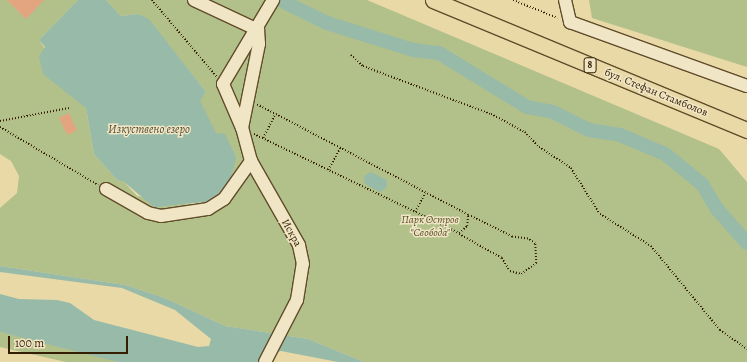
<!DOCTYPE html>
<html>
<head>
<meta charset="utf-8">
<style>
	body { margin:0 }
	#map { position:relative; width:747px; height:362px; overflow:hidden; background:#e8d9a7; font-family:Alegreya,serif }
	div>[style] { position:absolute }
	.green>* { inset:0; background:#b2c08a }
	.water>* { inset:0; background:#97baa9 }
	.river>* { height:14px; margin:-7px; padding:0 7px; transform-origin:7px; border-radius:7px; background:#97baa9 }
	.building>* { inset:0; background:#e3a580; transform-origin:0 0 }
	.path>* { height:1.5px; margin-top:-0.75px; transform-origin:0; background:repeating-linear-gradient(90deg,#341d00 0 1px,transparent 0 3px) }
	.roads { filter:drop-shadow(1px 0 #614c2a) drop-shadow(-1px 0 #614c2a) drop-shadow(0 1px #614c2a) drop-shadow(0 -1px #614c2a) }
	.minor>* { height:12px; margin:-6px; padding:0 6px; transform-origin:6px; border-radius:6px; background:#f0e6c6 }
	.major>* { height:15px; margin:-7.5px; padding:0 7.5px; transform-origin:7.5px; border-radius:7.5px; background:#e8d9a7 }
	span { translate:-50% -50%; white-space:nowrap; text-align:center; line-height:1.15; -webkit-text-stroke:3px #f0e6c6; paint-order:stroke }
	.shield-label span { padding:1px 3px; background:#f0e6c6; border:1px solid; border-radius:3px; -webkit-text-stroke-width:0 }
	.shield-label { font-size:10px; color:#341d00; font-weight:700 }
	.street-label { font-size:11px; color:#341d00 }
	.park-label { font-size:11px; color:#5a4e29; font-style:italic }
	.water-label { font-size:12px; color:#524c33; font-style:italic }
	.scale { position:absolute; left:8px; top:336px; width:120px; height:18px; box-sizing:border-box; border:2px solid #341d00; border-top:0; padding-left:5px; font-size:12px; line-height:14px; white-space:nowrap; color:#341d00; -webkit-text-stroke:3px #f0e6c6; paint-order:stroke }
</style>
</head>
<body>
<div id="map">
	<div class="green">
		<div style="clip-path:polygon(0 0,78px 0,39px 40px,86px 108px,94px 154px,117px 180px,124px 182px,137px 196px,191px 205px,205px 202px,217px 195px,231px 177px,199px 101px,206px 92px,149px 20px,138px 14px,121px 16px,106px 0,367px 0,719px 149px,747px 182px,747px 362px,364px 362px,308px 339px,225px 326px,165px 298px,125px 285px,0 266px,0 208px,17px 193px,19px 176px,11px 161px,0 154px)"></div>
		<div style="clip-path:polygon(589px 0,747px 0,747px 67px,592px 18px)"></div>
		<div style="clip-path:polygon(0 332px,107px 357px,118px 362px,66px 362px,0 347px)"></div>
	</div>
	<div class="water">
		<div style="clip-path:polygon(78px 0,106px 0,121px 16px,138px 14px,149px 19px,206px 92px,200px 101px,216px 133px,225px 134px,236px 157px,231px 178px,217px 195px,205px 202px,154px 207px,124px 182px,117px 180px,94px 154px,86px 108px,43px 74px,39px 56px,45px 47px,39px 40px)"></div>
		<div style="clip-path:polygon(371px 172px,387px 180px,387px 187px,380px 192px,365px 184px,364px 176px)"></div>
		<div style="clip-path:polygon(0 266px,125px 285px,165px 298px,225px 326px,308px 339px,364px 362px,338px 362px,281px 351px,276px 352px,269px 362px,118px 362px,0 332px,0 294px,19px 299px,57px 300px,70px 303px,94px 320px,198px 347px,209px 346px,211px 339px,175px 310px,122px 288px,0 272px)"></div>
	</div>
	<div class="river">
		<div style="left:280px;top:0;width:52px;rotate:26.1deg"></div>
		<div style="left:327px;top:23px;width:90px;rotate:17.4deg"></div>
		<div style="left:413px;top:50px;width:26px;rotate:7deg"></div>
		<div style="left:439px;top:53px;width:103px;rotate:31.5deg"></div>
		<div style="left:527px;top:107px;width:26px;rotate:11deg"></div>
		<div style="left:553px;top:112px;width:40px;rotate:26.6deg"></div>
		<div style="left:589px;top:130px;width:31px;rotate:9deg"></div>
		<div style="left:620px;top:135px;width:49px;rotate:22.9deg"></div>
		<div style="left:665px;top:154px;width:48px;rotate:39deg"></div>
		<div style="left:702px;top:184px;width:29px;rotate:59deg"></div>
		<div style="left:717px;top:209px;width:45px;rotate:48.6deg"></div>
	</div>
	<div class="building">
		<div style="clip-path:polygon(7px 0,44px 0,26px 19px)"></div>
		<div style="left:69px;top:113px;width:19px;height:11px;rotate:65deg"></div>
	</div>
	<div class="path">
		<div style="left:152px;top:0;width:101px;rotate:49.8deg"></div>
		<div style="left:513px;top:0;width:48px;rotate:21.8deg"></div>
		<div style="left:351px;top:55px;width:16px;rotate:43deg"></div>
		<div style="left:363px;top:66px;width:137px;rotate:20.6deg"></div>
		<div style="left:491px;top:114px;width:38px;rotate:28deg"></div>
		<div style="left:525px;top:132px;width:21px;rotate:47deg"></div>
		<div style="left:539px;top:147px;width:38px;rotate:33deg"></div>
		<div style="left:571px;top:168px;width:54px;rotate:57.8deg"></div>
		<div style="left:600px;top:214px;width:60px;rotate:32.1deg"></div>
		<div style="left:651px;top:246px;width:109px;rotate:50.6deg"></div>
		<div style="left:720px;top:330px;width:33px;rotate:35deg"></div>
		<div style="left:0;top:121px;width:70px;rotate:-10.7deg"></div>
		<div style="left:0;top:127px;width:114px;rotate:30.6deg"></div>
		<div style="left:254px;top:134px;width:228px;rotate:25.8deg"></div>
		<div style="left:459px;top:233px;width:11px;rotate:-41deg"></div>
		<div style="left:467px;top:226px;width:11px;rotate:-85deg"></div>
		<div style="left:468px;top:215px;width:239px;rotate:-152.4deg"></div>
		<div style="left:263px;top:138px;width:27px;rotate:-63deg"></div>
		<div style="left:328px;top:170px;width:25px;rotate:-61deg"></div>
		<div style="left:415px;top:212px;width:21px;rotate:-62deg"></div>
		<div style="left:459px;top:234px;width:49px;rotate:29.2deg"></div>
		<div style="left:502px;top:258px;width:15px;rotate:58deg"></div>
		<div style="left:510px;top:271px;width:11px;rotate:15deg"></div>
		<div style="left:521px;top:274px;width:19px;rotate:-36deg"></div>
		<div style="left:536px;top:263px;width:19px;rotate:-93deg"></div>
		<div style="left:535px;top:244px;width:9px;rotate:-144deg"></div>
		<div style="left:528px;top:239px;width:16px;rotate:-173deg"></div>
		<div style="left:512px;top:237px;width:49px;rotate:-153.4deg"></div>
	</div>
	<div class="roads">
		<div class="minor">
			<div style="left:194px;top:0;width:71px;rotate:25.1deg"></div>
			<div style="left:565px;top:0;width:23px;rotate:77deg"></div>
			<div style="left:570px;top:22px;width:188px;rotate:19.9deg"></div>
			<div style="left:242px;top:128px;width:86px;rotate:-78.6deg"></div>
			<div style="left:259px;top:44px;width:14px;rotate:-94deg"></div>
			<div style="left:106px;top:189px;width:48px;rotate:29.7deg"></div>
			<div style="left:148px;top:213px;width:13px;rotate:13deg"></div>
			<div style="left:161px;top:216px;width:48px;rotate:-8.5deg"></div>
			<div style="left:208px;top:209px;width:19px;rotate:-32deg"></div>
			<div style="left:224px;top:199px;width:47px;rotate:-54.6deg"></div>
			<div style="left:265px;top:362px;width:70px;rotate:-62.7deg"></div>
			<div style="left:297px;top:300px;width:36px;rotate:-81deg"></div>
			<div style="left:303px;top:264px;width:19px;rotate:-102deg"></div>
			<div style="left:299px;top:245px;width:97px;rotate:-119.7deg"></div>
			<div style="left:251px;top:161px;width:34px;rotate:-105deg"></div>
			<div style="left:242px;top:128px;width:48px;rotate:-113.4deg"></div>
			<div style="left:223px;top:84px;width:98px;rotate:-59.2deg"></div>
		</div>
		<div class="major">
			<div style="left:433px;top:0;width:340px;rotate:22.5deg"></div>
		</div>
	</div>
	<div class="shield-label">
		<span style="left:590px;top:65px">8</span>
	</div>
	<div class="street-label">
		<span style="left:656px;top:93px;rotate:22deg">бул. Стефан Стамболов</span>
		<span style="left:291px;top:233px;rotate:61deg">Искра</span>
	</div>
	<div class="park-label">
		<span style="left:430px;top:227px">Парк Остров<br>"Свобода"</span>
	</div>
	<div class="water-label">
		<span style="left:149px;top:130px">Изкуствено езеро</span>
	</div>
	<div class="scale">100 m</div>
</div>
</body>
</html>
